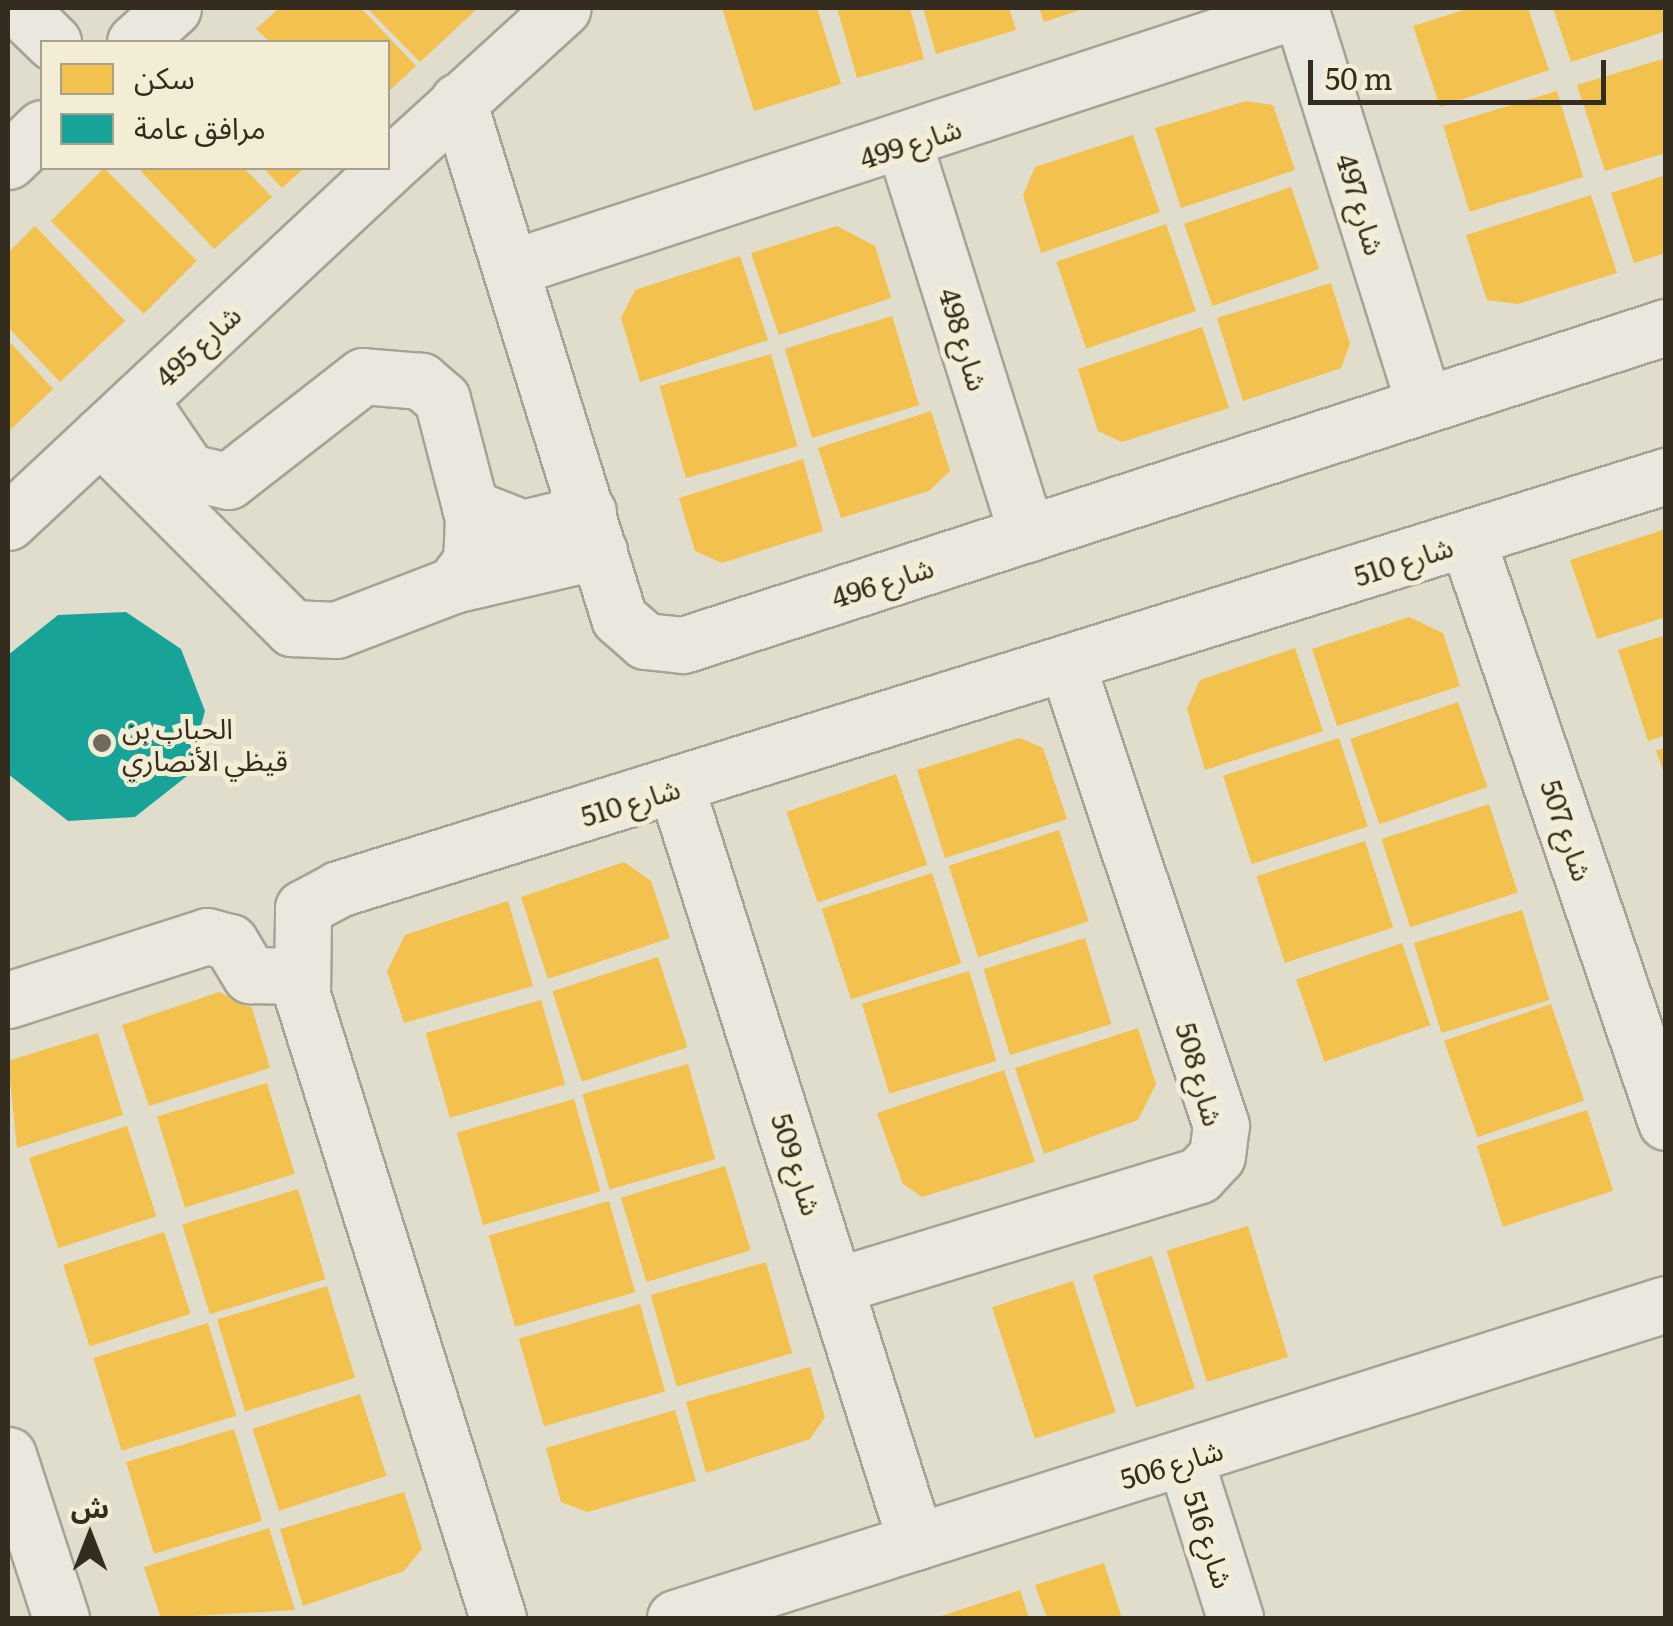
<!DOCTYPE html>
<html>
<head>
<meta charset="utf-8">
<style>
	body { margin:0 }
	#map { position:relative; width:1673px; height:1626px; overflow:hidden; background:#e1ddcd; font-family:Literata,"Noto Sans Arabic",serif }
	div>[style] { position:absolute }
	.homes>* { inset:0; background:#f2c14e; transform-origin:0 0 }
	.public>* { inset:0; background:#17a398 }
	.roads { filter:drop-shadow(2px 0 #a6a296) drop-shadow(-2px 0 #a6a296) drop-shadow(0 2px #a6a296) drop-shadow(0 -2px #a6a296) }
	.minor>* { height:55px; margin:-27.5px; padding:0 27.5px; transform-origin:27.5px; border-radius:27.5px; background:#eae8de }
	.dots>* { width:28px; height:28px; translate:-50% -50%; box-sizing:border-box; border:5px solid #f2edd4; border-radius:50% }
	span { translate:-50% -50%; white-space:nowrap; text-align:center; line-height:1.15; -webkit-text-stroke:10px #f2edd4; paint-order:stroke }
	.street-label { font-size:28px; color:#342c1f }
	.poi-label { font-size:28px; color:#342c1f }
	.left { translate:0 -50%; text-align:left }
	.frame { position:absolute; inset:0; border:10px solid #342c1f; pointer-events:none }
	.legend { position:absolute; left:40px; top:40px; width:350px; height:130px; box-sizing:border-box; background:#f2edd4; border:2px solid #a6a08c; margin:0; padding:12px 18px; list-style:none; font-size:30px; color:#342c1f }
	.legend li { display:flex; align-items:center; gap:20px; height:50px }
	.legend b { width:50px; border:2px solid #a6a08c }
	.north { position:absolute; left:40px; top:1486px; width:100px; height:100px; -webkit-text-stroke:8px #f2edd4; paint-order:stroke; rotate:0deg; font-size:28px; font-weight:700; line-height:40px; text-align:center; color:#342c1f }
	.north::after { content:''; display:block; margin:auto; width:35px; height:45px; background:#342c1f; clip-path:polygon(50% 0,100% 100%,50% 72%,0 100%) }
	.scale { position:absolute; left:1308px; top:60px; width:298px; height:45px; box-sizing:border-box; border:5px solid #342c1f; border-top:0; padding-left:12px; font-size:30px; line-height:35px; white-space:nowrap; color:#342c1f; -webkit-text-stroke:8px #f2edd4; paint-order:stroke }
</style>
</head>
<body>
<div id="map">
	<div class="homes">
		<div style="clip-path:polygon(279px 8px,361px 8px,416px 66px,388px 92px,388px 42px,270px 42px,256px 29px)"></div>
		<div style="clip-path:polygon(367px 8px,478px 8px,420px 62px)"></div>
		<div style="clip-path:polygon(722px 8px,817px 8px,841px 84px,754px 111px)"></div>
		<div style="clip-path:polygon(837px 8px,910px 8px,924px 59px,857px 78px)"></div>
		<div style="clip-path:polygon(923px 8px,1009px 8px,1016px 30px,936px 54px)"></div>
		<div style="clip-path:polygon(1039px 8px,1086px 8px,1044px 22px)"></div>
		<div style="clip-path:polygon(1470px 8px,1528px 8px,1549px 70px,1440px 107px,1413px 26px)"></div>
		<div style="clip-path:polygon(1553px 8px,1662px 8px,1666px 31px,1571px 62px)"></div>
		<div style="clip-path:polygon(1666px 58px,1666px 153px,1605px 171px,1577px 85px)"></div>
		<div style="left:1557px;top:91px;width:90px;height:119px;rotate:73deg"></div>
		<div style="clip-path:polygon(1246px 101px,1273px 105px,1295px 170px,1181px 208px,1155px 128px)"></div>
		<div style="clip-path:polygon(1133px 135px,1160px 212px,1041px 253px,1023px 195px,1035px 167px)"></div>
		<div style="left:104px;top:168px;width:131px;height:75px;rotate:45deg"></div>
		<div style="clip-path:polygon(138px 168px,244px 168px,272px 197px,214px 249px)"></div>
		<div style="clip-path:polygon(263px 168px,304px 168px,282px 188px)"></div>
		<div style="clip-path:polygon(1666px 175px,1666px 253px,1634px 263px,1611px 193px)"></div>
		<div style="left:1291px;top:187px;width:87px;height:113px;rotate:71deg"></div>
		<div style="clip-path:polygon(1591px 195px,1617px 273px,1518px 304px,1487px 300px,1466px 235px)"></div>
		<div style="left:1166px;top:224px;width:92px;height:116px;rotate:71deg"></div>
		<div style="clip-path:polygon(35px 226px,125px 321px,60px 382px,8px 327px,8px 253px)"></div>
		<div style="clip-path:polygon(837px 226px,875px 246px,891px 298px,779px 335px,751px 253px)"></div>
		<div style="clip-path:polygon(740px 256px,768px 340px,640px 382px,621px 318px,635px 290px)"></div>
		<div style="clip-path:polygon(1331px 283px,1350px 344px,1341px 368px,1243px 401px,1217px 318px)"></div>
		<div style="left:892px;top:316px;width:93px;height:112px;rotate:73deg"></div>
		<div style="clip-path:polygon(1202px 327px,1229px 408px,1122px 442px,1098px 431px,1078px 369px)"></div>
		<div style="clip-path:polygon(8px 340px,53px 389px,8px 432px)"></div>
		<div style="left:771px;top:354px;width:96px;height:116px;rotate:74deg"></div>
		<div style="clip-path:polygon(931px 411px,950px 471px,929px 491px,841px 518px,818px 448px)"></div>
		<div style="clip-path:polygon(803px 459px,823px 531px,722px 563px,695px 551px,679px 498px)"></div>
		<div style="clip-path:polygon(1666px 529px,1666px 617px,1597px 639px,1570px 560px)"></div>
		<div style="clip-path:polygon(1409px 617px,1443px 633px,1460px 686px,1337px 726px,1312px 649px)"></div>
		<div style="clip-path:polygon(1666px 635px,1666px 735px,1648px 741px,1618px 650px)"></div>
		<div style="clip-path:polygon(1295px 648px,1323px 731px,1205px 770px,1187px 709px,1200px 680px)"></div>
		<div style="left:1458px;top:702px;width:90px;height:114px;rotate:71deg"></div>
		<div style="clip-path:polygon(1020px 738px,1043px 748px,1067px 819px,945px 858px,917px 770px)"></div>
		<div style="left:1339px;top:738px;width:93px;height:122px;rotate:72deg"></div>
		<div style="clip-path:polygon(1666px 748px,1666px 777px,1665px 777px,1656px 750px)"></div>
		<div style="left:896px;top:774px;width:96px;height:116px;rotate:71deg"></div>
		<div style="left:1489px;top:804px;width:93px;height:113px;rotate:72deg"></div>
		<div style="left:1059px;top:830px;width:96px;height:116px;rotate:72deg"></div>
		<div style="left:1365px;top:841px;width:91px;height:114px;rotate:72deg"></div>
		<div style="clip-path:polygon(624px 862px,651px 881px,670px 938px,548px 979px,521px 897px)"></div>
		<div style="left:932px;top:873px;width:95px;height:116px;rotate:72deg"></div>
		<div style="clip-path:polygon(508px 901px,533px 986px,404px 1023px,387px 971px,405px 935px)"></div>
		<div style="left:1522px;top:910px;width:94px;height:113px;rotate:73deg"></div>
		<div style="left:1085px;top:938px;width:90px;height:106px;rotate:73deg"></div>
		<div style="left:1402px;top:943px;width:87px;height:112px;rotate:71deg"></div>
		<div style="left:658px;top:957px;width:95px;height:111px;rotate:72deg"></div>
		<div style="left:969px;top:971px;width:94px;height:112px;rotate:73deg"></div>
		<div style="clip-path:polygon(219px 992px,252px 1008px,270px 1068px,149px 1106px,122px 1025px)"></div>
		<div style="left:541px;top:1000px;width:88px;height:120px;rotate:74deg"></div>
		<div style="left:1551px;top:1004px;width:102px;height:113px;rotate:71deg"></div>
		<div style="clip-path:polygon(1138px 1028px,1156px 1084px,1138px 1120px,1044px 1154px,1015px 1068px)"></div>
		<div style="clip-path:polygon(98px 1033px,123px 1115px,17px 1148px,8px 1061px)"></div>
		<div style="left:688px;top:1064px;width:99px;height:110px;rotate:74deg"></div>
		<div style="clip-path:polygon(1004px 1070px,1035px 1162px,922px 1197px,903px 1184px,877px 1113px)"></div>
		<div style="left:267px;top:1083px;width:95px;height:115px;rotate:73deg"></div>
		<div style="left:574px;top:1099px;width:96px;height:122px;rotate:74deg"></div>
		<div style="left:1587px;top:1110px;width:85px;height:116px;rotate:72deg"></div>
		<div style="left:127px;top:1126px;width:95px;height:103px;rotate:72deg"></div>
		<div style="left:725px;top:1166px;width:88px;height:109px;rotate:73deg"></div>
		<div style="left:298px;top:1189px;width:94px;height:121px;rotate:73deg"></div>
		<div style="left:609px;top:1201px;width:95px;height:125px;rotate:74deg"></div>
		<div style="left:1248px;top:1226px;width:137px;height:85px;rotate:73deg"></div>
		<div style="left:164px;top:1232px;width:86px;height:106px;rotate:72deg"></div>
		<div style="left:1152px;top:1256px;width:139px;height:62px;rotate:72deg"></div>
		<div style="left:766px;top:1262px;width:95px;height:120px;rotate:74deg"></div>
		<div style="left:1073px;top:1281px;width:138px;height:85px;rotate:72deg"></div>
		<div style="left:327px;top:1286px;width:96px;height:115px;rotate:73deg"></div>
		<div style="left:640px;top:1304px;width:91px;height:126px;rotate:74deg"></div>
		<div style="left:208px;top:1323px;width:97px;height:120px;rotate:73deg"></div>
		<div style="clip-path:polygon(810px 1367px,825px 1417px,810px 1439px,706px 1473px,686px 1402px)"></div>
		<div style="left:360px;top:1394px;width:86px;height:113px;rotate:72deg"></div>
		<div style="clip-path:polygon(675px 1410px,696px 1481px,587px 1512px,561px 1502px,546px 1448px)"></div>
		<div style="left:234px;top:1429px;width:96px;height:113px;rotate:73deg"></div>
		<div style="clip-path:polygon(404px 1492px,422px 1549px,404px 1571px,303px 1606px,280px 1529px)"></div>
		<div style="clip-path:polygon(269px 1528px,295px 1610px,161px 1618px,144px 1567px)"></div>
		<div style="clip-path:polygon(1104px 1563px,1122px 1618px,1047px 1618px,1035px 1585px)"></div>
		<div style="clip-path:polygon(1020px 1590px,1029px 1618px,935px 1618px)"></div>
	</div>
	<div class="public">
		<div style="clip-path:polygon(126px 612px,181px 649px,205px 711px,187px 776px,135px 817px,68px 821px,8px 774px,8px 655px,58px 615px)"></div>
	</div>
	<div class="roads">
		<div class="minor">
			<div style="left:18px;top:8px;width:49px;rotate:44.2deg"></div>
			<div style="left:1300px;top:8px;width:412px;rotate:72.6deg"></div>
			<div style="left:135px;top:42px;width:51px;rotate:-41.8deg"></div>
			<div style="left:458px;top:101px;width:541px;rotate:72.7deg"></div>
			<div style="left:619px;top:618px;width:35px;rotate:41deg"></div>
			<div style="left:645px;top:641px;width:38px;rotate:6deg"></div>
			<div style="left:683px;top:645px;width:1033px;rotate:-17.93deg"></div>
			<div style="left:904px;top:144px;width:409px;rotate:72.5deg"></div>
			<div style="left:8px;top:161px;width:47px;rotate:-44.1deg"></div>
			<div style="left:388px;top:167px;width:236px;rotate:-42.3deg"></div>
			<div style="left:517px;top:266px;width:824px;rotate:-18.17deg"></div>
			<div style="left:100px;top:436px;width:272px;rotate:45deg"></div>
			<div style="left:292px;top:628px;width:44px;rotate:2.6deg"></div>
			<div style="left:336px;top:630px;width:125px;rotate:-21deg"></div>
			<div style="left:453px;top:585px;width:30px;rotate:-53deg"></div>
			<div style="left:471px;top:561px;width:43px;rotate:-87.3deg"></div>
			<div style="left:473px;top:518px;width:123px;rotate:-104.6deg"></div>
			<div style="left:442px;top:399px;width:28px;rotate:-139deg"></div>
			<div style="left:421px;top:381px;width:58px;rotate:-175.1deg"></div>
			<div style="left:363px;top:376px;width:171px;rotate:142.1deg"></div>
			<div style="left:228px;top:481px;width:40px;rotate:-167deg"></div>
			<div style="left:189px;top:472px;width:88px;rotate:-124.4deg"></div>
			<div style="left:470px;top:507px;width:57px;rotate:21.6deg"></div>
			<div style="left:523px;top:528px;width:67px;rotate:-13.8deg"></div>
			<div style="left:8px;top:522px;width:519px;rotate:-43.05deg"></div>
			<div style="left:1467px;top:539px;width:616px;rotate:71.15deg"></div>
			<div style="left:453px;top:585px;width:150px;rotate:-13.1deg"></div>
			<div style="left:676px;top:787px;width:792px;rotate:72.37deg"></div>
			<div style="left:8px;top:1000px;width:209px;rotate:-17.8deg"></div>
			<div style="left:207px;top:936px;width:24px;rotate:15deg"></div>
			<div style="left:230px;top:942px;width:39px;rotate:59deg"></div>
			<div style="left:250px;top:975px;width:51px;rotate:1.1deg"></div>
			<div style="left:838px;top:1285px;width:377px;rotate:-16.9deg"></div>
			<div style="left:1199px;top:1175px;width:26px;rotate:-47deg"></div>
			<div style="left:1217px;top:1156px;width:31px;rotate:-83deg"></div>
			<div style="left:1221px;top:1125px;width:482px;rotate:-108.5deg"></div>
			<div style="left:8px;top:1455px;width:171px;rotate:72deg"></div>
			<div style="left:1185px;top:1459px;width:167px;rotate:72.5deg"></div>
			<div style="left:498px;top:1618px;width:653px;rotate:-107.46deg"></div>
			<div style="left:302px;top:995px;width:87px;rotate:-89.3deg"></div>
			<div style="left:303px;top:908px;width:40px;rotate:-28deg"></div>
			<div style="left:338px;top:889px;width:1391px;rotate:-17.28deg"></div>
			<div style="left:675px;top:1618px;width:1040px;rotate:-17.58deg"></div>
		</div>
	</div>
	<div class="dots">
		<div style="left:102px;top:743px;background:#716a5c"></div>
	</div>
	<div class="street-label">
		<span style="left:910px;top:142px;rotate:-18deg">شارع 499</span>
		<span style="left:1362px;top:204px;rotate:73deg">شارع 497</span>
		<span style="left:965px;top:339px;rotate:73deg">شارع 498</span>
		<span style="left:197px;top:345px;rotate:-43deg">شارع 495</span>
		<span style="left:1403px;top:560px;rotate:-18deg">شارع 510</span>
		<span style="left:882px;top:581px;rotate:-18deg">شارع 496</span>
		<span style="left:630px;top:801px;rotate:-17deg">شارع 510</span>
		<span style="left:1568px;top:830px;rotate:71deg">شارع 507</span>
		<span style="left:1201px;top:1074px;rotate:74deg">شارع 508</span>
		<span style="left:798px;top:1164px;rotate:72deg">شارع 509</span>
		<span style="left:1171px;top:1463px;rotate:-17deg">شارع 506</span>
		<span style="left:1210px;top:1539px;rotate:72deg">شارع 516</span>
	</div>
	<div class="poi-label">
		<span class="left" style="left:122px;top:743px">الحباب بن<br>قيظي الأنصاري</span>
	</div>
	<div class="frame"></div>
	<ul class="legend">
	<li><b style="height:28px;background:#f2c14e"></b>سكن</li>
	<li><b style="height:28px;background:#17a398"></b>مرافق عامة</li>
	</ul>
	<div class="north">ش</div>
	<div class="scale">50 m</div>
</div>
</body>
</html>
